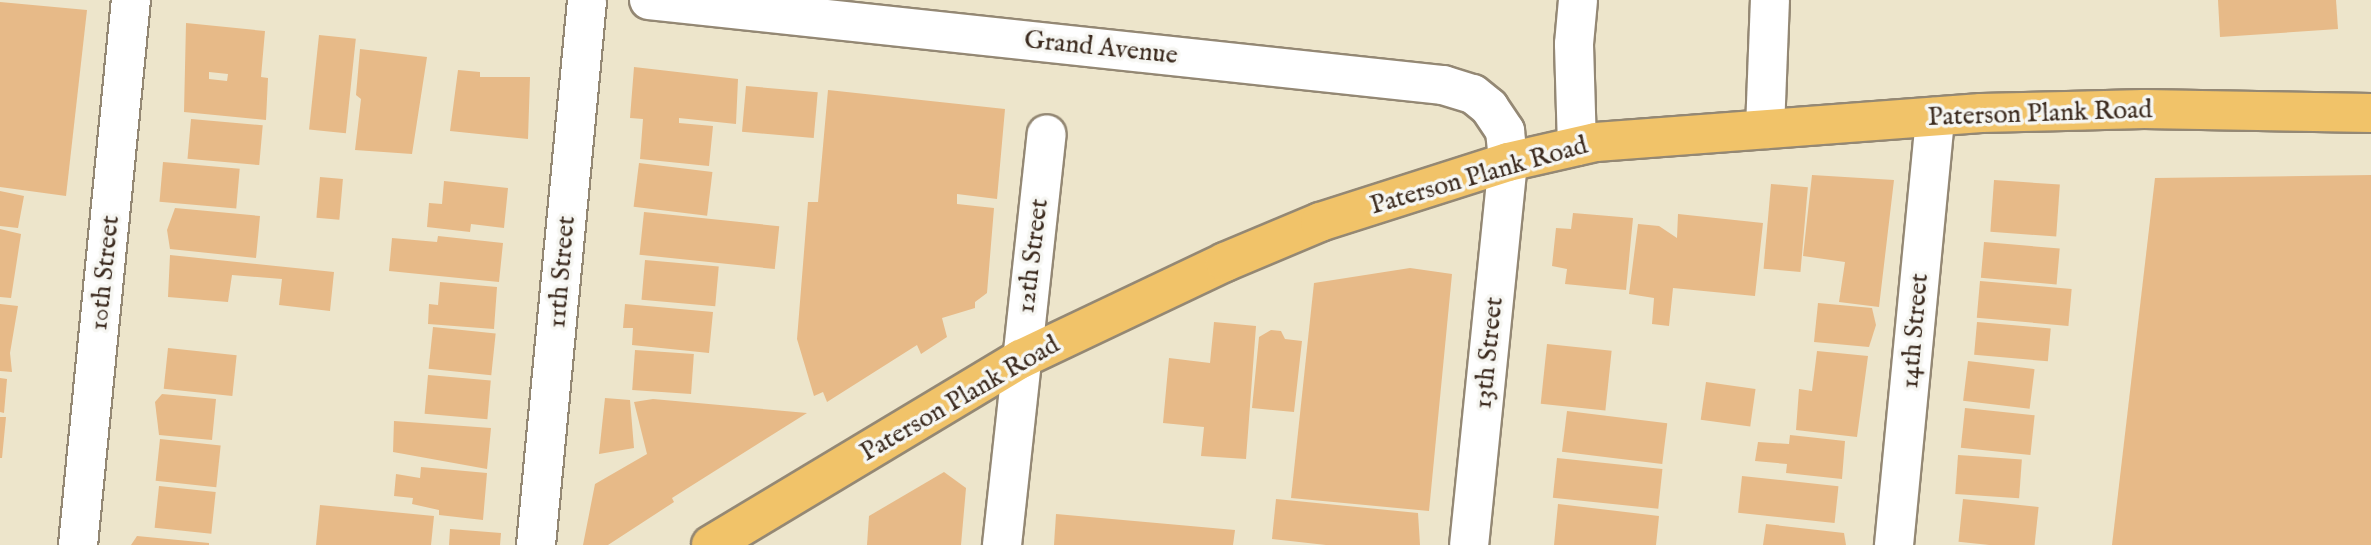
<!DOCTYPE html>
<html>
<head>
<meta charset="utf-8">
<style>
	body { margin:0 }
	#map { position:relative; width:2371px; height:545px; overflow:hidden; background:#ede5cb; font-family:"IM FELL English",serif }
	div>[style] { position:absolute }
	.building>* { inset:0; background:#e7ba88; transform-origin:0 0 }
	.roads { filter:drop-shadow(2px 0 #948874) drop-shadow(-2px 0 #948874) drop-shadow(0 2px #948874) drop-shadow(0 -2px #948874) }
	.minor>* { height:38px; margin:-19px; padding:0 19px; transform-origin:19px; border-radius:19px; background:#fff }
	.major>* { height:38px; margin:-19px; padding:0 19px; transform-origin:19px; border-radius:19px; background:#f1c369 }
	span { translate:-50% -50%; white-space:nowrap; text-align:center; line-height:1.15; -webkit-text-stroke:7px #f6f6f2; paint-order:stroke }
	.street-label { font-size:26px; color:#3b2a1e }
</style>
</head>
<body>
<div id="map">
	<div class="building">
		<div style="clip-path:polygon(2218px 0,2336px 0,2338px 29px,2220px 37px)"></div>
		<div style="clip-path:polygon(0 2px,87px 10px,66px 196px,0 187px)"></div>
		<div style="clip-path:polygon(evenodd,186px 23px,265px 31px,261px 77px,268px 78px,266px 120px,184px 112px,186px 23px,209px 72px,228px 74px,227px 81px,209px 79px,209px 72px)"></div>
		<div style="left:319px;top:35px;width:37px;height:95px;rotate:6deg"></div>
		<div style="clip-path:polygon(360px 49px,427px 57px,412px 154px,355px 150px,361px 99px,356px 95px)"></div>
		<div style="clip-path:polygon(634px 67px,738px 79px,736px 124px,679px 118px,679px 123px,713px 126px,709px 166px,640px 159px,643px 119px,630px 118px)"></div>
		<div style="clip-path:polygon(458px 70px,480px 72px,480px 77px,530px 77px,528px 139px,450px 131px)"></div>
		<div style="left:746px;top:86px;width:72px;height:46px;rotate:5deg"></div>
		<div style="clip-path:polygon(828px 90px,1005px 109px,997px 199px,957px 194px,957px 204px,994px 208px,987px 293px,975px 302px,975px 308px,942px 318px,947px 337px,921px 354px,917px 345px,827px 402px,823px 392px,814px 396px,797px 339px,808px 202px,818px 202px)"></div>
		<div style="left:191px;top:119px;width:72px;height:40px;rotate:5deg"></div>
		<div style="left:163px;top:162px;width:77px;height:40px;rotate:5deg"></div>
		<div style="left:639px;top:163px;width:74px;height:44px;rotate:7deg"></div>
		<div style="clip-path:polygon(1812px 175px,1894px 180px,1879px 307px,1839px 302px,1845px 262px,1803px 256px)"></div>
		<div style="clip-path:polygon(2371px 175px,2371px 545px,2112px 545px,2155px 178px)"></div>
		<div style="left:320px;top:177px;width:23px;height:41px;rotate:5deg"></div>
		<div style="left:1994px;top:180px;width:66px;height:52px;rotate:4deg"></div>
		<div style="clip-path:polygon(444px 181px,508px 188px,504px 228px,471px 224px,470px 232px,427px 227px,429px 203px,442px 204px)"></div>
		<div style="left:1771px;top:184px;width:37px;height:85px;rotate:5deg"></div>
		<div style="clip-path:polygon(0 191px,24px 196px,18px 228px,0 226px)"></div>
		<div style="clip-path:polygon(175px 208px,260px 216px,256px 258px,170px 249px,167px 230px)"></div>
		<div style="left:644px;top:212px;width:136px;height:43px;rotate:6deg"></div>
		<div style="clip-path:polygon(1573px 213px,1633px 218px,1626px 290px,1565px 284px,1567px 269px,1552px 266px,1556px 228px,1571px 229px)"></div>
		<div style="clip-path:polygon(1678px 214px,1763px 223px,1755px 296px,1673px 288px,1669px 326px,1652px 324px,1654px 298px,1629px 294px,1638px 224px,1659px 226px,1677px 238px)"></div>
		<div style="clip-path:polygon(0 229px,21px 234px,11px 298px,0 297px)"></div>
		<div style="clip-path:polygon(438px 236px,503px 243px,499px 282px,389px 271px,392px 238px,437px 242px)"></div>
		<div style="left:1984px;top:242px;width:76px;height:36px;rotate:5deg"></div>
		<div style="clip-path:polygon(170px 255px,334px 272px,330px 311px,279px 305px,282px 279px,232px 275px,228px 302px,168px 297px)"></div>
		<div style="left:645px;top:260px;width:74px;height:40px;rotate:5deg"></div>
		<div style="clip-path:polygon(1410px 268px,1452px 274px,1429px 511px,1291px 498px,1314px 283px)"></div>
		<div style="left:1980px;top:281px;width:92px;height:37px;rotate:5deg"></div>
		<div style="clip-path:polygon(440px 282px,497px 287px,494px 329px,428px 324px,429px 304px,438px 305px)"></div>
		<div style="clip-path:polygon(1818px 303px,1872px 308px,1876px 325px,1869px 347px,1814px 342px)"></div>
		<div style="clip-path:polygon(0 304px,18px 306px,10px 353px,12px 372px,0 371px)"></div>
		<div style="clip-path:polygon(625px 304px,713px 312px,709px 353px,632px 345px,633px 328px,623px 328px)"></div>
		<div style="clip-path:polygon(1214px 322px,1256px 326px,1246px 459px,1201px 456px,1204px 427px,1163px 423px,1169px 358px,1210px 363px)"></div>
		<div style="left:1977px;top:322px;width:74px;height:33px;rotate:5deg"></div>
		<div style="left:433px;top:327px;width:63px;height:42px;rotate:6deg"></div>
		<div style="clip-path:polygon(1271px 330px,1281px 331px,1285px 339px,1302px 341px,1294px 412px,1252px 408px,1259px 337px)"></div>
		<div style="left:1547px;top:344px;width:65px;height:60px;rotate:6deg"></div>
		<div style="left:168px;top:348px;width:69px;height:41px;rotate:6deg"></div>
		<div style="left:635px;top:350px;width:59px;height:40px;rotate:4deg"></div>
		<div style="clip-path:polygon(1817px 351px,1868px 356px,1857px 437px,1796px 430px,1799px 389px,1812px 391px)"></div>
		<div style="left:1968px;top:361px;width:67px;height:40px;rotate:7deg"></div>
		<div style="left:428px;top:375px;width:63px;height:39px;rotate:5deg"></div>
		<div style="clip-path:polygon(0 378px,7px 379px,4px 413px,0 412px)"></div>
		<div style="left:1706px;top:382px;width:50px;height:38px;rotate:8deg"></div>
		<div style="clip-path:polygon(162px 394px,216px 399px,212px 440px,159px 435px,155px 402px)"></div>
		<div style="clip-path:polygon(605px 398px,630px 400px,634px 448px,599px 454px)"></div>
		<div style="clip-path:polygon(653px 399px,807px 413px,672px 498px,674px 502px,608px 545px,583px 545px,595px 484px,647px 454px,634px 402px)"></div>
		<div style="left:1965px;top:408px;width:70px;height:40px;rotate:6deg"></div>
		<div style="left:1567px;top:411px;width:101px;height:41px;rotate:7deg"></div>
		<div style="clip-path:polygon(0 417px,6px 417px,2px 458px,0 458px)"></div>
		<div style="clip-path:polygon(394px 421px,491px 428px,487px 469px,393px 452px)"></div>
		<div style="clip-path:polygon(1790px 435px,1845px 441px,1842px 479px,1786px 473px,1787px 464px,1755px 461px,1758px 442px,1789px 444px)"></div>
		<div style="left:160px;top:439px;width:61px;height:42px;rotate:6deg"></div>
		<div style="left:1958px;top:455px;width:64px;height:39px;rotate:4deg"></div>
		<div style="left:1557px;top:458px;width:106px;height:40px;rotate:6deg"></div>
		<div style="clip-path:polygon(421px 467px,487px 473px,483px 520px,439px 515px,439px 510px,412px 504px,413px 498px,394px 496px,396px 474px,420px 478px)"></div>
		<div style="clip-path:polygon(944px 472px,966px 488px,961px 545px,867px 545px,869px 516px)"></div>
		<div style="left:1742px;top:476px;width:97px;height:37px;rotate:6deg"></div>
		<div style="left:159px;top:486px;width:57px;height:42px;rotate:6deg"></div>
		<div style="clip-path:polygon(1276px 499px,1418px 513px,1420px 545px,1326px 545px,1272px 539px)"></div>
		<div style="left:1963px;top:499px;width:76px;height:43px;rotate:6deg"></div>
		<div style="clip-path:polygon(1558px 504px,1659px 516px,1656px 545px,1554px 545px)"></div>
		<div style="clip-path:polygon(320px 505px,434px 516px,431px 545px,316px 545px)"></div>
		<div style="clip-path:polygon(1056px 514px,1235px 530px,1233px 545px,1054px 545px)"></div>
		<div style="clip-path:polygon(1766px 524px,1844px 533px,1846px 545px,1763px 545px)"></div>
		<div style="clip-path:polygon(450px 529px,501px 533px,500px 545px,449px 545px)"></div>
		<div style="clip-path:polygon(137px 536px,209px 543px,209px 545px,131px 545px)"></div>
	</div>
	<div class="roads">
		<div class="minor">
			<div style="left:649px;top:0;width:799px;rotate:6.11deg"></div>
			<div style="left:1443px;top:85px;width:31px;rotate:17deg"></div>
			<div style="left:1473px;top:94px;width:21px;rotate:39deg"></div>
			<div style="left:1489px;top:107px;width:29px;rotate:56deg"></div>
			<div style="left:1505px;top:131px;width:31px;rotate:84deg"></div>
			<div style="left:1508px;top:162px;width:385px;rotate:95.8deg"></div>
			<div style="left:1765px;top:129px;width:129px;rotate:-87.8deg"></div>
			<div style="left:1577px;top:146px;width:102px;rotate:-91.7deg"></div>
			<div style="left:1574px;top:44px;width:44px;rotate:-84.8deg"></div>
			<div style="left:78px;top:545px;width:548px;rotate:-84.45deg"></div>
			<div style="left:536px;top:545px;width:547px;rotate:-84.65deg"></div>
			<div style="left:1002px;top:545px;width:413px;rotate:-83.8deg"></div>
			<div style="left:1894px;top:545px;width:430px;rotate:-84.5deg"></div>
		</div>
		<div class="major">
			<div style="left:711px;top:545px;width:362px;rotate:-31deg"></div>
			<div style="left:1021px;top:359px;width:226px;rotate:-25.4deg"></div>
			<div style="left:1225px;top:262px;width:103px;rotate:-22.8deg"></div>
			<div style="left:1320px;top:222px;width:197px;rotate:-17.7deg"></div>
			<div style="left:1508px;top:162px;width:90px;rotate:-12.8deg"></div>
			<div style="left:1596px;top:142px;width:386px;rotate:-4.3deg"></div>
			<div style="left:1981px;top:113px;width:163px;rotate:-1.4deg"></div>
			<div style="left:2144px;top:109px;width:227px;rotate:1deg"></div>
		</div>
	</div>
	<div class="street-label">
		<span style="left:1101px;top:48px;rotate:6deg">Grand Avenue</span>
		<span style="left:2040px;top:114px;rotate:-2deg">Paterson Plank Road</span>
		<span style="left:1479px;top:176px;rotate:-16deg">Paterson Plank Road</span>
		<span style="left:1033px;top:256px;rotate:-83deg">12th Street</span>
		<span style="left:562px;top:272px;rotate:-85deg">11th Street</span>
		<span style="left:105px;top:273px;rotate:-84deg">10th Street</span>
		<span style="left:1915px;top:331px;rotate:-85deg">14th Street</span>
		<span style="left:1489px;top:353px;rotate:-84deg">13th Street</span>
		<span style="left:960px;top:399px;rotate:-30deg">Paterson Plank Road</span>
	</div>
</div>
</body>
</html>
